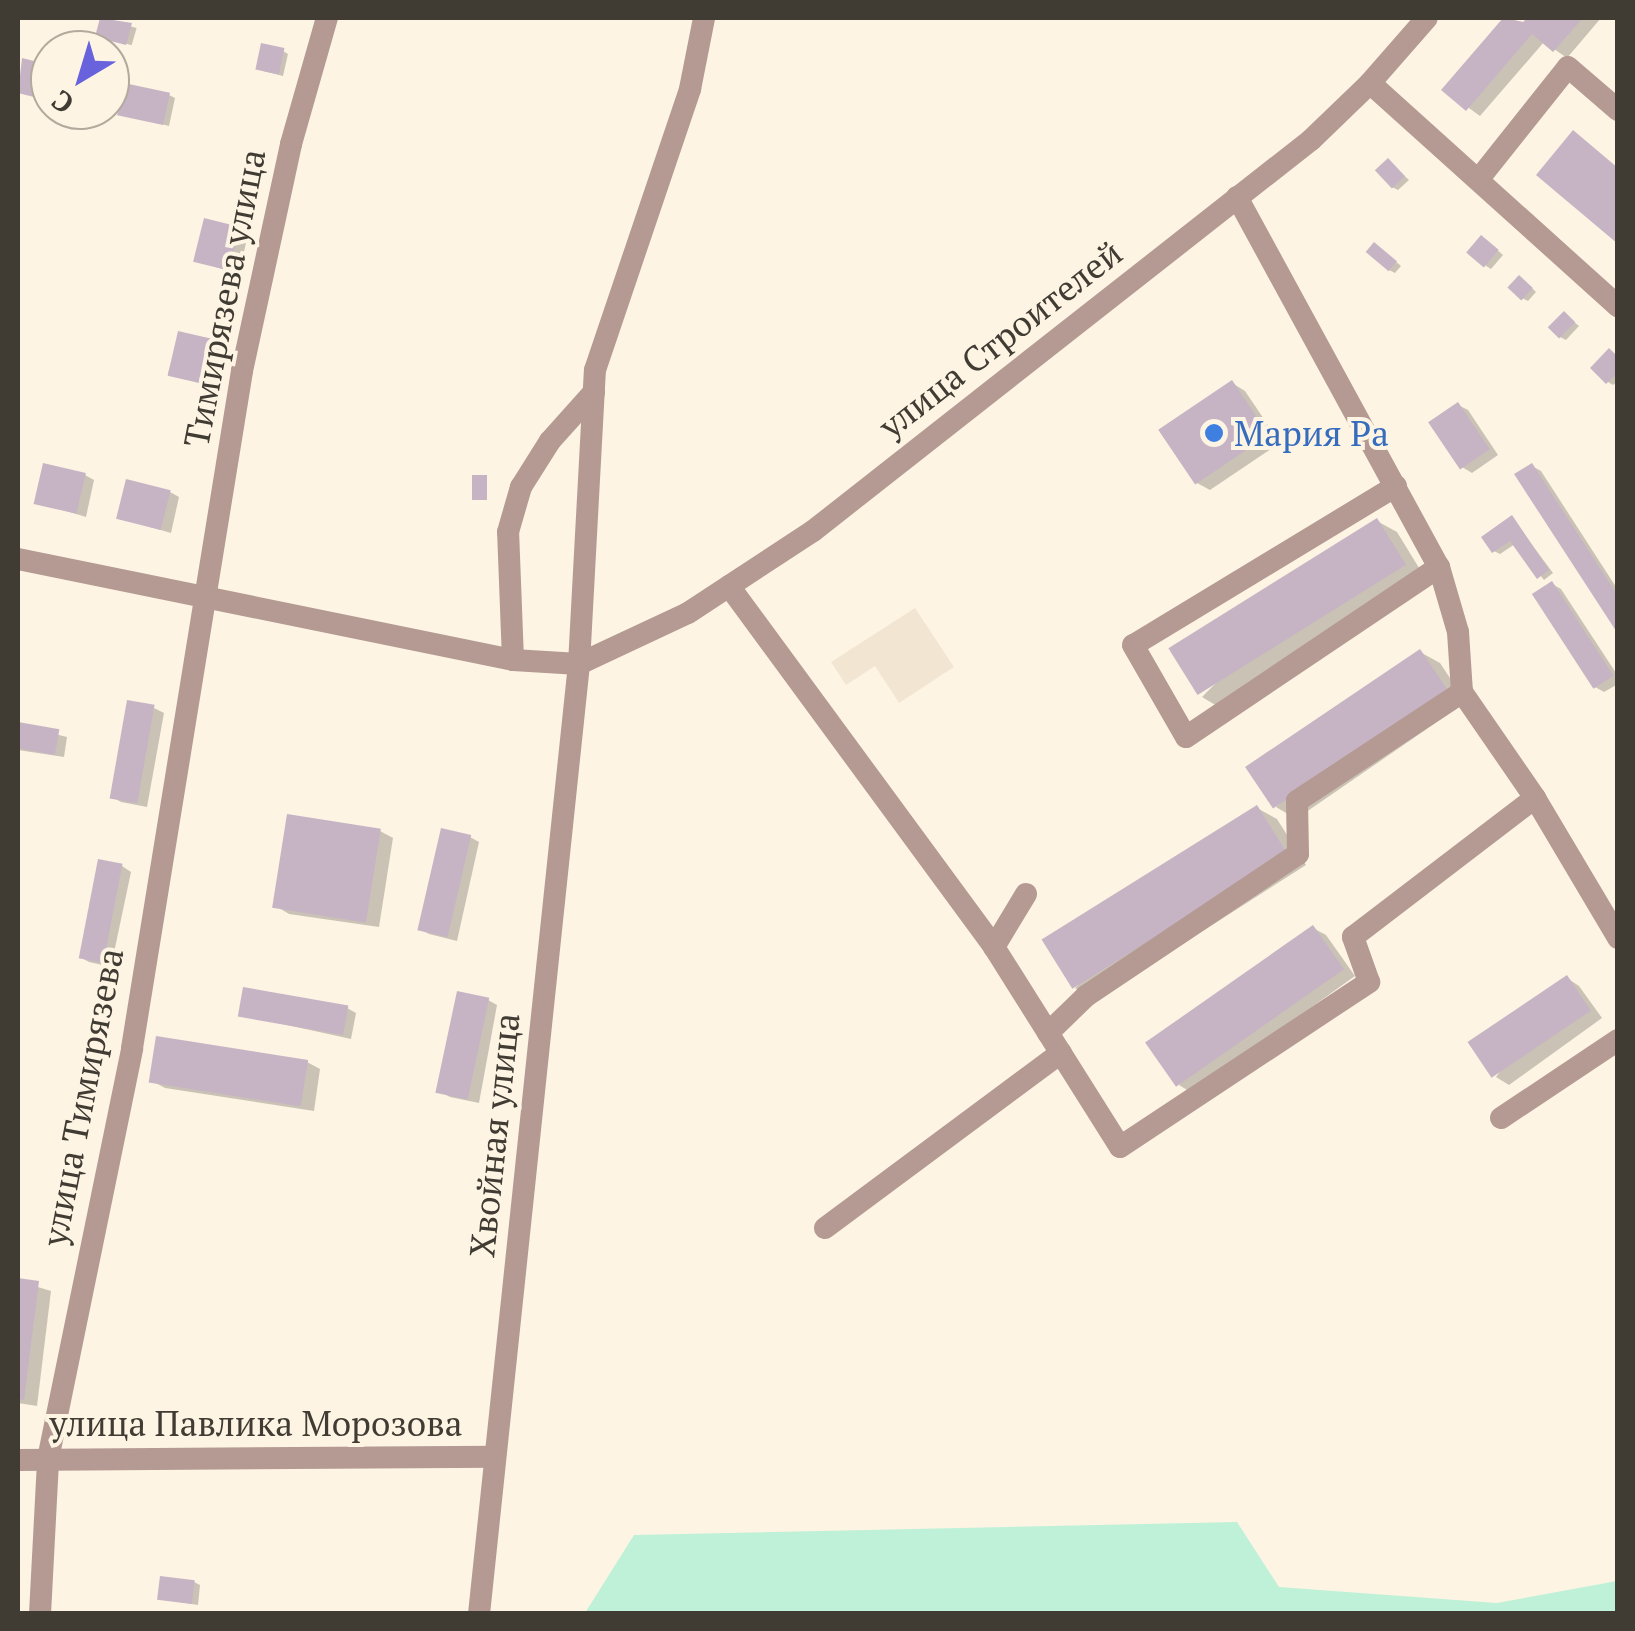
<!DOCTYPE html>
<html>
<head>
<meta charset="utf-8">
<style>
	body { margin:0 }
	#map { position:relative; width:1635px; height:1631px; overflow:hidden; background:#fdf4e3; font-family:"PT Serif",serif }
	div>[style] { position:absolute }
	.industrial>* { inset:0; background:#f2e6d2 }
	.green>* { inset:0; background:#bef1d8 }
	.shadow>* { inset:0; background:#0003; transform-origin:0 0 }
	.building>* { inset:0; background:#c6b4c4; transform-origin:0 0 }
	.minor>* { height:22px; margin:-11px; padding:0 11px; transform-origin:11px; border-radius:11px; background:#b49a93 }
	.dots>* { width:28px; height:28px; translate:-50% -50%; box-sizing:border-box; border:5px solid #fdf4e3; border-radius:50% }
	span { translate:-50% -50%; white-space:nowrap; text-align:center; line-height:1.15; -webkit-text-stroke:8px #fdf4e3; paint-order:stroke }
	.street-label { font-size:35px; color:#403b33 }
	.shop-label { font-size:35px; color:#366cbe }
	.left { translate:0 -50%; text-align:left }
	.frame { position:absolute; inset:0; border:20px solid #403b33; pointer-events:none }
	.north { position:absolute; left:30px; top:30px; width:100px; height:100px; box-sizing:border-box; background:#fdf4e3; border:2px solid #b1aa9d; border-radius:50%; rotate:218deg; font-size:28px; font-weight:700; line-height:40px; text-align:center; color:#403b33 }
	.north::after { content:''; display:block; margin:auto; width:35px; height:45px; background:#6863dd; clip-path:polygon(50% 0,100% 100%,50% 72%,0 100%) }
</style>
</head>
<body>
<div id="map">
	<div class="industrial">
		<div style="clip-path:polygon(915px 608px,954px 667px,899px 703px,875px 666px,846px 685px,831px 662px)"></div>
	</div>
	<div class="green">
		<div style="clip-path:polygon(1237px 1522px,1279px 1587px,1497px 1603px,1617px 1581px,1617px 1613px,585px 1613px,634px 1535px)"></div>
	</div>
	<div class="shadow">
		<div style="left:102px;top:18px;width:36px;height:18px;rotate:16deg"></div>
		<div style="clip-path:polygon(1506px 18px,1526px 23px,1531px 18px,1601px 18px,1567px 58px,1544px 42px,1480px 116px,1444px 90px)"></div>
		<div style="clip-path:polygon(283px 51px,288px 54px,283px 76px,263px 71px)"></div>
		<div style="clip-path:polygon(169px 95px,175px 98px,169px 126px,120px 114px)"></div>
		<div style="clip-path:polygon(1388px 161px,1409px 180px,1398px 190px,1392px 187px)"></div>
		<div style="clip-path:polygon(239px 229px,248px 234px,239px 274px,196px 261px)"></div>
		<div style="clip-path:polygon(1487px 241px,1503px 255px,1491px 269px,1486px 266px)"></div>
		<div style="clip-path:polygon(1380px 248px,1401px 266px,1395px 273px,1389px 270px)"></div>
		<div style="clip-path:polygon(1525px 281px,1536px 292px,1528px 301px,1522px 298px)"></div>
		<div style="clip-path:polygon(1569px 318px,1579px 326px,1566px 340px,1560px 337px)"></div>
		<div style="left:180px;top:334px;width:47px;height:41px;rotate:17deg"></div>
		<div style="clip-path:polygon(1618px 358px,1618px 381px,1613px 385px,1608px 382px)"></div>
		<div style="clip-path:polygon(1232px 383px,1245px 391px,1280px 443px,1210px 490px,1197px 483px)"></div>
		<div style="clip-path:polygon(1458px 405px,1468px 410px,1498px 455px,1472px 473px,1462px 467px)"></div>
		<div style="clip-path:polygon(1532px 466px,1541px 471px,1618px 590px,1618px 630px)"></div>
		<div style="clip-path:polygon(85px 475px,94px 480px,86px 517px,37px 502px)"></div>
		<div style="clip-path:polygon(170px 492px,179px 497px,171px 533px,119px 518px)"></div>
		<div style="clip-path:polygon(1512px 518px,1553px 573px,1544px 580px,1515px 544px,1500px 554px,1494px 551px)"></div>
		<div style="clip-path:polygon(1377px 521px,1397px 532px,1424px 576px,1222px 709px,1202px 697px)"></div>
		<div style="clip-path:polygon(1552px 584px,1561px 589px,1618px 676px,1618px 684px,1604px 692px,1595px 687px)"></div>
		<div style="clip-path:polygon(1420px 652px,1440px 663px,1466px 702px,1296px 819px,1276px 807px)"></div>
		<div style="clip-path:polygon(154px 708px,164px 713px,147px 807px,121px 802px,112px 797px)"></div>
		<div style="clip-path:polygon(18px 725px,67px 737px,64px 757px,18px 750px)"></div>
		<div style="clip-path:polygon(1257px 808px,1277px 819px,1306px 865px,1095px 1000px,1075px 988px)"></div>
		<div style="clip-path:polygon(380px 831px,393px 838px,379px 927px,289px 914px,276px 906px)"></div>
		<div style="clip-path:polygon(470px 837px,479px 842px,457px 941px,429px 934px,420px 929px)"></div>
		<div style="clip-path:polygon(122px 866px,131px 872px,111px 967px,89px 962px,80px 957px)"></div>
		<div style="clip-path:polygon(1313px 928px,1326px 935px,1355px 976px,1192px 1093px,1179px 1085px)"></div>
		<div style="clip-path:polygon(1567px 978px,1579px 986px,1602px 1018px,1509px 1085px,1496px 1077px)"></div>
		<div style="clip-path:polygon(488px 1000px,497px 1005px,479px 1103px,450px 1097px,441px 1092px)"></div>
		<div style="clip-path:polygon(347px 1008px,356px 1013px,351px 1039px,241px 1015px)"></div>
		<div style="clip-path:polygon(307px 1062px,320px 1069px,314px 1111px,165px 1088px,152px 1081px)"></div>
		<div style="clip-path:polygon(18px 1281px,51px 1291px,37px 1406px,18px 1403px)"></div>
		<div style="clip-path:polygon(194px 1582px,200px 1585px,198px 1605px,160px 1599px)"></div>
	</div>
	<div class="building">
		<div style="clip-path:polygon(100px 18px,132px 23px,126px 45px,95px 37px)"></div>
		<div style="clip-path:polygon(1503px 18px,1523px 22px,1527px 18px,1583px 18px,1553px 52px,1532px 34px,1466px 111px,1441px 90px)"></div>
		<div style="left:261px;top:43px;width:24px;height:27px;rotate:12deg"></div>
		<div style="clip-path:polygon(22px 58px,50px 65px,50px 101px,18px 93px)"></div>
		<div style="left:124px;top:83px;width:47px;height:33px;rotate:12deg"></div>
		<div style="clip-path:polygon(1573px 130px,1618px 168px,1618px 244px,1536px 175px)"></div>
		<div style="left:1388px;top:158px;width:25px;height:18px;rotate:47deg"></div>
		<div style="left:204px;top:218px;width:37px;height:45px;rotate:14deg"></div>
		<div style="left:1481px;top:235px;width:23px;height:23px;rotate:40deg"></div>
		<div style="left:1374px;top:242px;width:30px;height:13px;rotate:40deg"></div>
		<div style="left:1519px;top:275px;width:19px;height:17px;rotate:43deg"></div>
		<div style="left:1564px;top:311px;width:16px;height:23px;rotate:45deg"></div>
		<div style="left:178px;top:331px;width:39px;height:46px;rotate:13deg"></div>
		<div style="clip-path:polygon(1609px 348px,1618px 357px,1618px 373px,1606px 384px,1590px 368px)"></div>
		<div style="left:1232px;top:380px;width:66px;height:89px;rotate:56deg"></div>
		<div style="left:1458px;top:402px;width:57px;height:36px;rotate:56deg"></div>
		<div style="left:43px;top:463px;width:44px;height:42px;rotate:13deg"></div>
		<div style="clip-path:polygon(1532px 463px,1618px 596px,1618px 634px,1514px 474px)"></div>
		<div style="left:472px;top:475px;width:15px;height:25px"></div>
		<div style="left:126px;top:479px;width:46px;height:41px;rotate:14deg"></div>
		<div style="clip-path:polygon(1512px 515px,1549px 570px,1537px 579px,1510px 541px,1492px 553px,1481px 537px)"></div>
		<div style="left:1377px;top:518px;width:55px;height:246px;rotate:58deg"></div>
		<div style="left:1552px;top:581px;width:113px;height:24px;rotate:57deg"></div>
		<div style="left:1420px;top:649px;width:50px;height:211px;rotate:56deg"></div>
		<div style="left:127px;top:700px;width:28px;height:100px;rotate:10deg"></div>
		<div style="left:18px;top:722px;width:42px;height:26px;rotate:10deg"></div>
		<div style="left:1257px;top:805px;width:58px;height:254px;rotate:58deg"></div>
		<div style="left:287px;top:814px;width:95px;height:95px;rotate:9deg"></div>
		<div style="left:441px;top:828px;width:31px;height:105px;rotate:13deg"></div>
		<div style="left:98px;top:859px;width:25px;height:101px;rotate:11deg"></div>
		<div style="left:1313px;top:925px;width:54px;height:205px;rotate:55deg"></div>
		<div style="left:1567px;top:975px;width:43px;height:120px;rotate:56deg"></div>
		<div style="left:243px;top:987px;width:107px;height:30px;rotate:10deg"></div>
		<div style="left:457px;top:991px;width:33px;height:104px;rotate:12deg"></div>
		<div style="left:156px;top:1036px;width:154px;height:47px;rotate:9deg"></div>
		<div style="clip-path:polygon(18px 1278px,39px 1281px,24px 1400px,18px 1399px)"></div>
		<div style="left:160px;top:1576px;width:35px;height:24px;rotate:7deg"></div>
	</div>
	<div class="minor">
		<div style="left:1370px;top:83px;width:334px;rotate:42deg"></div>
		<div style="left:1478px;top:180px;width:144px;rotate:-51.5deg"></div>
		<div style="left:1568px;top:67px;width:66px;rotate:40.7deg"></div>
		<div style="left:1237px;top:197px;width:422px;rotate:61.4deg"></div>
		<div style="left:1439px;top:567px;width:68px;rotate:73.7deg"></div>
		<div style="left:1458px;top:632px;width:60px;rotate:86.2deg"></div>
		<div style="left:1462px;top:692px;width:129px;rotate:55.4deg"></div>
		<div style="left:1535px;top:798px;width:163px;rotate:59.3deg"></div>
		<div style="left:1396px;top:486px;width:307px;rotate:148.8deg"></div>
		<div style="left:1133px;top:645px;width:106px;rotate:60.1deg"></div>
		<div style="left:1186px;top:737px;width:305px;rotate:-33.9deg"></div>
		<div style="left:18px;top:559px;width:505px;rotate:11.53deg"></div>
		<div style="left:513px;top:660px;width:66px;rotate:3.5deg"></div>
		<div style="left:729px;top:586px;width:448px;rotate:53.7deg"></div>
		<div style="left:513px;top:660px;width:128px;rotate:-92.2deg"></div>
		<div style="left:508px;top:532px;width:47px;rotate:-73.9deg"></div>
		<div style="left:521px;top:487px;width:54px;rotate:-57.8deg"></div>
		<div style="left:550px;top:441px;width:66px;rotate:-48.1deg"></div>
		<div style="left:579px;top:664px;width:120px;rotate:-25.1deg"></div>
		<div style="left:688px;top:613px;width:149px;rotate:-33.3deg"></div>
		<div style="left:813px;top:531px;width:633px;rotate:-38.14deg"></div>
		<div style="left:1311px;top:140px;width:82px;rotate:-44deg"></div>
		<div style="left:1370px;top:83px;width:86px;rotate:-48.8deg"></div>
		<div style="left:1026px;top:894px;width:62px;rotate:121.1deg"></div>
		<div style="left:994px;top:947px;width:236px;rotate:57.8deg"></div>
		<div style="left:1120px;top:1147px;width:299px;rotate:-33.5deg"></div>
		<div style="left:1369px;top:982px;width:48px;rotate:-109.6deg"></div>
		<div style="left:1353px;top:937px;width:229px;rotate:-37.4deg"></div>
		<div style="left:1048px;top:1033px;width:53px;rotate:-44.2deg"></div>
		<div style="left:1086px;top:996px;width:255px;rotate:-33.8deg"></div>
		<div style="left:1298px;top:854px;width:53px;rotate:-91.1deg"></div>
		<div style="left:1297px;top:801px;width:198px;rotate:-33.4deg"></div>
		<div style="left:1501px;top:1118px;width:141px;rotate:-33.7deg"></div>
		<div style="left:825px;top:1228px;width:294px;rotate:-36.6deg"></div>
		<div style="left:18px;top:1460px;width:477px;rotate:-0.4deg"></div>
		<div style="left:40px;top:1614px;width:155px;rotate:-87deg"></div>
		<div style="left:48px;top:1459px;width:419px;rotate:-78.4deg"></div>
		<div style="left:132px;top:1048px;width:686px;rotate:-80.77deg"></div>
		<div style="left:242px;top:371px;width:232px;rotate:-77.8deg"></div>
		<div style="left:291px;top:144px;width:131px;rotate:-74.1deg"></div>
		<div style="left:479px;top:1614px;width:955px;rotate:-83.99deg"></div>
		<div style="left:579px;top:664px;width:294px;rotate:-86.9deg"></div>
		<div style="left:595px;top:370px;width:297px;rotate:-71.3deg"></div>
		<div style="left:690px;top:89px;width:72px;rotate:-78.8deg"></div>
	</div>
	<div class="dots">
		<div style="left:1214px;top:433px;background:#3f7fe0"></div>
	</div>
	<div class="street-label">
		<span style="left:224px;top:298px;rotate:-79deg">Тимирязева улица</span>
		<span style="left:1000px;top:339px;rotate:-38deg">улица Строителей</span>
		<span style="left:82px;top:1097px;rotate:-79deg">улица Тимирязева</span>
		<span style="left:494px;top:1135px;rotate:-84deg">Хвойная улица</span>
		<span style="left:256px;top:1423px">улица Павлика Морозова</span>
	</div>
	<div class="shop-label">
		<span class="left" style="left:1234px;top:433px">Мария Ра</span>
	</div>
	<div class="frame"></div>
	<div class="north">С</div>
</div>
</body>
</html>
